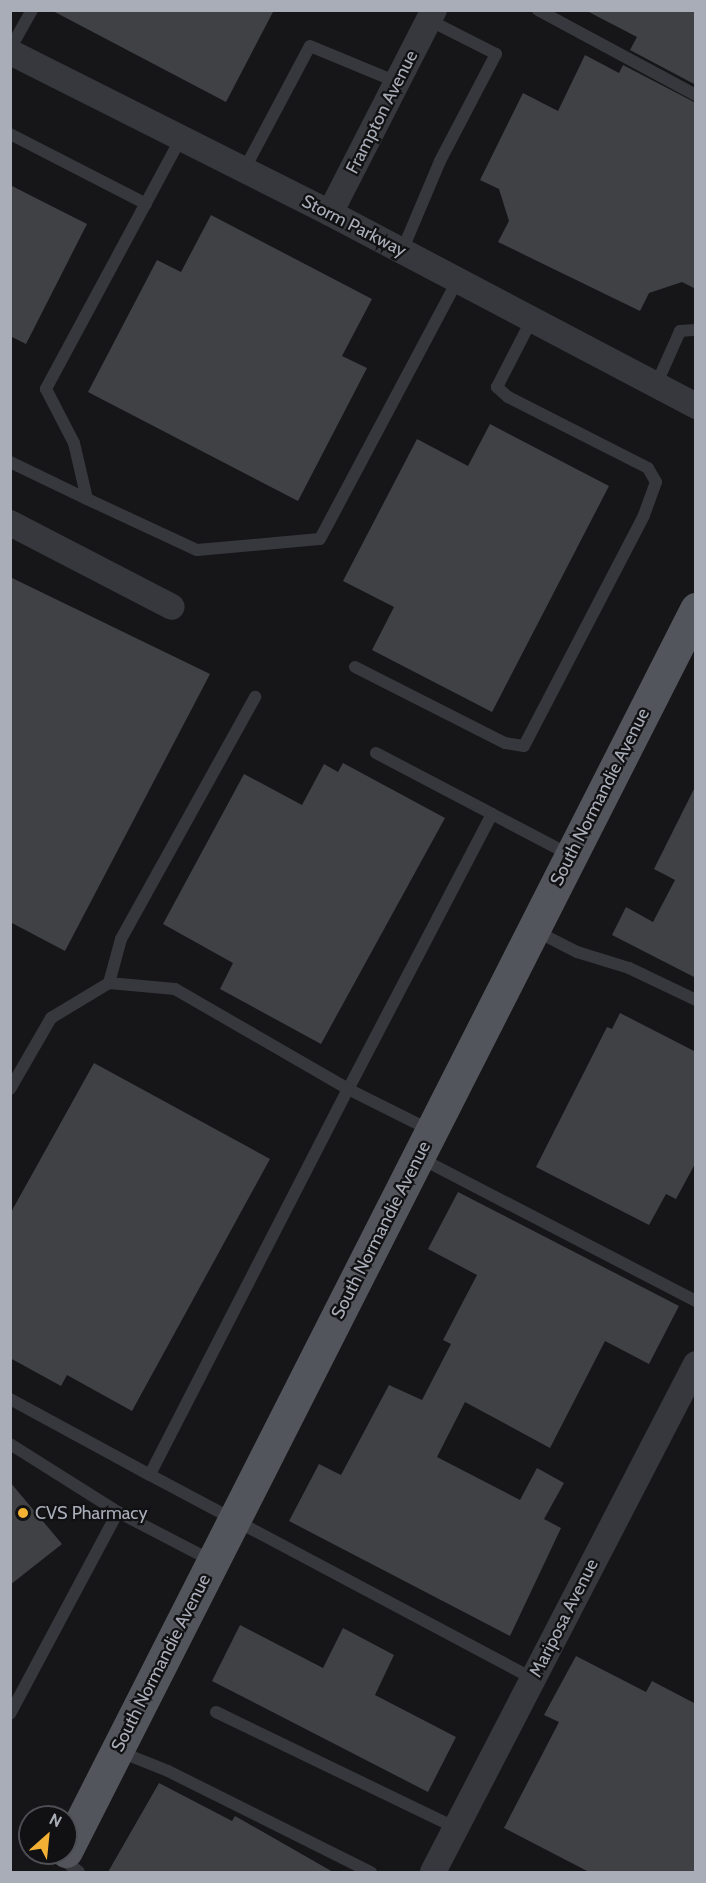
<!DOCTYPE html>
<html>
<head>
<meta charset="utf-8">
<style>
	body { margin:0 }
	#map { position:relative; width:706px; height:1883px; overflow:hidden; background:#161618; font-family:Cabin,sans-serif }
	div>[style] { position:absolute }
	.building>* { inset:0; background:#404145 }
	.service>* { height:12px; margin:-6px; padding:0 6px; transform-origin:6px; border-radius:6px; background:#37383d }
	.minor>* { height:26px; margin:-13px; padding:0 13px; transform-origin:13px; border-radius:13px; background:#37383d }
	.primary>* { height:33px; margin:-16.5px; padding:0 16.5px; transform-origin:16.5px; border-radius:16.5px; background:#53555c }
	.dots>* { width:16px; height:16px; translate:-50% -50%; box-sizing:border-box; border:3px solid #111113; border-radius:50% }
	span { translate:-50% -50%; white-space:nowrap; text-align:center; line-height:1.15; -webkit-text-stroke:4.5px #111113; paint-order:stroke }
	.street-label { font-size:18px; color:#a8adb8 }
	.poi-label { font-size:18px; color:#a8adb8 }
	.left { translate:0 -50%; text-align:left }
	.frame { position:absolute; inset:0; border:12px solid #a8adb8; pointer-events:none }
	.north { position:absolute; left:18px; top:1805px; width:60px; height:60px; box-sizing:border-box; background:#111113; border:2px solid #4d4f55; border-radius:50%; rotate:27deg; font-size:16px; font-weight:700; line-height:24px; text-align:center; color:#a8adb8 }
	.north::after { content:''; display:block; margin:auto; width:21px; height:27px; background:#f2b134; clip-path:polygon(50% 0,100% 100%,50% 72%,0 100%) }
</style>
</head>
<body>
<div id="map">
	<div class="building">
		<div style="clip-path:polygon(51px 10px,274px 10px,226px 102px)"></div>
		<div style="clip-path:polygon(585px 10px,696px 10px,696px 85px,630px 50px,637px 37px)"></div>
		<div style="clip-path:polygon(585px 55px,619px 73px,623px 65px,696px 103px,696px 289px,682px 282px,649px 293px,640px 311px,498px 242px,509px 221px,499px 189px,480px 180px,523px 93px,558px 111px)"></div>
		<div style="clip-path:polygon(10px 185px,87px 224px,26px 344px,10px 336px)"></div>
		<div style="clip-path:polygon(211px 215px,372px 299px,342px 356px,367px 368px,298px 501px,88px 392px,157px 260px,181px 272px)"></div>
		<div style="clip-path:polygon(490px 424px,609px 486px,492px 712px,372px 650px,394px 607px,343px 581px,417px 439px,468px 466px)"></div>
		<div style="clip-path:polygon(10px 577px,210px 674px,65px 951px,10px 922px)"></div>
		<div style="clip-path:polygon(343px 763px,445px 818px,321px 1044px,220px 989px,233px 963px,163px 924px,244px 774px,302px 805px,324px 764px,338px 772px)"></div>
		<div style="clip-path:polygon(696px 785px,696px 978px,612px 935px,626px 907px,653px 922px,675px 880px,654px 869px)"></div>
		<div style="clip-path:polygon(620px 1013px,696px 1052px,696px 1162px,676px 1199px,666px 1194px,649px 1225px,536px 1167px,607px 1027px,612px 1029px)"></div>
		<div style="clip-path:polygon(94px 1063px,270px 1159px,132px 1411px,67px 1375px,61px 1386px,10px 1358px,10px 1214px)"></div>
		<div style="clip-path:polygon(458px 1192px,679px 1306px,649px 1364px,605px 1341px,550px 1448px,465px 1402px,437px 1457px,520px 1500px,537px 1468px,564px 1483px,544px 1519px,561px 1528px,510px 1636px,289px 1521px,319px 1464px,341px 1475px,389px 1385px,422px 1400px,451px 1344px,443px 1340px,477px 1275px,428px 1249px)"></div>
		<div style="clip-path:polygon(10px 1482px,62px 1544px,10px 1585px)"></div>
		<div style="clip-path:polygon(240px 1625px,323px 1668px,343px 1628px,394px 1655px,375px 1695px,456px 1737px,428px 1792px,212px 1681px)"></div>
		<div style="clip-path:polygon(576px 1656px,646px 1692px,652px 1681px,696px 1704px,696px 1872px,589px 1872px,504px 1828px,559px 1722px,544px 1715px)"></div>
		<div style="clip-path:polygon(159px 1783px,232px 1821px,235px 1816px,333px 1872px,108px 1872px)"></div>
	</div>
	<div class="service">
		<div style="left:538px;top:10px;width:179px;rotate:28.3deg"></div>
		<div style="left:10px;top:49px;width:45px;rotate:-60.6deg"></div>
		<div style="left:10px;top:134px;width:153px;rotate:27.2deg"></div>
		<div style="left:181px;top:138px;width:285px;rotate:118.3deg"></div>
		<div style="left:46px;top:389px;width:61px;rotate:62.6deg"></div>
		<div style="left:74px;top:443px;width:57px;rotate:76.9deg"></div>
		<div style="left:87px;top:499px;width:121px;rotate:24.9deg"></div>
		<div style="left:197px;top:550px;width:123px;rotate:-5.1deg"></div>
		<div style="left:320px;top:539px;width:293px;rotate:-62deg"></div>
		<div style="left:244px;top:170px;width:140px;rotate:-62deg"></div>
		<div style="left:310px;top:46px;width:94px;rotate:22.5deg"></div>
		<div style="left:402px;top:251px;width:98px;rotate:-67.1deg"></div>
		<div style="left:440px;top:161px;width:121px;rotate:-62.4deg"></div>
		<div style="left:496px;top:54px;width:75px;rotate:-153.1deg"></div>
		<div style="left:656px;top:385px;width:59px;rotate:-66deg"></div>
		<div style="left:680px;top:331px;width:16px;rotate:-4deg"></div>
		<div style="left:10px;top:462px;width:85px;rotate:25.7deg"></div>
		<div style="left:355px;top:667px;width:168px;rotate:26.9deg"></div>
		<div style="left:505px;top:743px;width:19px;rotate:9deg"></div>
		<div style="left:524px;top:746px;width:260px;rotate:-62.5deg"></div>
		<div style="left:644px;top:515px;width:35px;rotate:-70deg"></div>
		<div style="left:656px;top:482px;width:16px;rotate:-120deg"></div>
		<div style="left:648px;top:468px;width:157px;rotate:-153.1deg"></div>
		<div style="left:508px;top:397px;width:15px;rotate:-138deg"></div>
		<div style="left:497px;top:387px;width:76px;rotate:-62.8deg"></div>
		<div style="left:376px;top:753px;width:131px;rotate:27.7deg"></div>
		<div style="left:492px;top:814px;width:310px;rotate:117.6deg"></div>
		<div style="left:348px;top:1089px;width:92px;rotate:26.6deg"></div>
		<div style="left:492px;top:814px;width:88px;rotate:27.7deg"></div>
		<div style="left:534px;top:930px;width:48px;rotate:27.1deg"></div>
		<div style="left:577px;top:952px;width:54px;rotate:17.1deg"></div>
		<div style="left:629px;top:968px;width:74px;rotate:25.5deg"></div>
		<div style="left:109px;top:983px;width:46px;rotate:-74.7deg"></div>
		<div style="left:121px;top:939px;width:277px;rotate:-61deg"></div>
		<div style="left:10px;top:1089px;width:82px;rotate:-60deg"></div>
		<div style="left:51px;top:1018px;width:68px;rotate:-31.1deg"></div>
		<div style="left:109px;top:983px;width:66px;rotate:5.2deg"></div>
		<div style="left:175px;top:989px;width:200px;rotate:30deg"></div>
		<div style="left:348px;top:1089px;width:434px;rotate:117.2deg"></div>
		<div style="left:150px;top:1475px;width:434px;rotate:28deg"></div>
		<div style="left:420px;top:1158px;width:311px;rotate:27.4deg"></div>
		<div style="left:10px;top:1399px;width:159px;rotate:28.5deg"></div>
		<div style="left:10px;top:1444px;width:128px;rotate:32.2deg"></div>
		<div style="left:216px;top:1712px;width:267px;rotate:25.8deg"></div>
		<div style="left:10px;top:1714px;width:229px;rotate:-61.9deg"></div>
		<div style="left:118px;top:1512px;width:106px;rotate:27.5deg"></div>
		<div style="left:118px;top:1751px;width:54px;rotate:21.8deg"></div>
		<div style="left:168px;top:1771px;width:227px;rotate:26.5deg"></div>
		<div style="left:62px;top:1859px;width:21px;rotate:37deg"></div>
	</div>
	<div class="minor">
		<div style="left:10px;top:52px;width:358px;rotate:26.7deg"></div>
		<div style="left:330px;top:213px;width:414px;rotate:27.8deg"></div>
		<div style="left:330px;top:213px;width:228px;rotate:-62.9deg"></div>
		<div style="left:10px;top:523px;width:182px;rotate:27.4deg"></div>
		<div style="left:433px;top:1872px;width:572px;rotate:-62.63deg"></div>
	</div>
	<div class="primary">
		<div style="left:66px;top:1851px;width:1393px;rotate:-63.1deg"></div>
	</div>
	<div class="dots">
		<div style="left:23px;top:1513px;background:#f2b134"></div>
	</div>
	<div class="street-label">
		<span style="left:382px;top:112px;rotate:-63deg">Frampton Avenue</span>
		<span style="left:354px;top:226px;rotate:27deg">Storm Parkway</span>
		<span style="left:600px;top:797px;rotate:-63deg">South Normandie Avenue</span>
		<span style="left:381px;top:1230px;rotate:-63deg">South Normandie Avenue</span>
		<span style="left:564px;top:1618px;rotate:-63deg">Mariposa Avenue</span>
		<span style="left:161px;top:1663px;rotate:-63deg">South Normandie Avenue</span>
	</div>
	<div class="poi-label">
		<span class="left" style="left:35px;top:1513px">CVS Pharmacy</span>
	</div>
	<div class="frame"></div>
	<div class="north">N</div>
</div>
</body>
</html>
